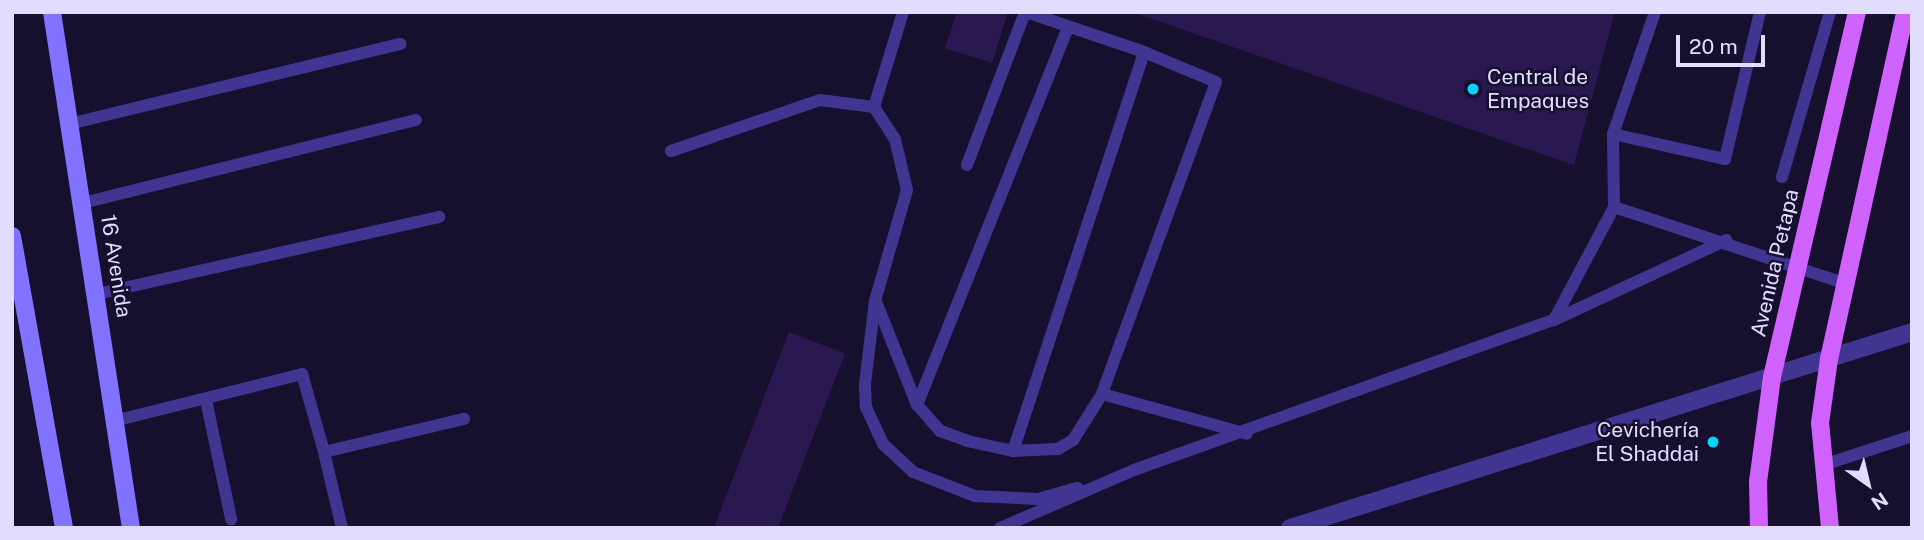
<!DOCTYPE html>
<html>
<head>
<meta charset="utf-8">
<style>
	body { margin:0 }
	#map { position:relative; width:1924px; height:540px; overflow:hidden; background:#170f2e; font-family:"Public Sans",sans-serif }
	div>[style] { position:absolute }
	.building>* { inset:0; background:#291950; transform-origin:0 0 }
	.lane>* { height:12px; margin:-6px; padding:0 6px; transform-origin:6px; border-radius:6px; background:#403691 }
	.street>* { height:18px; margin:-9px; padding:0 9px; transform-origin:9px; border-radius:9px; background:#403691 }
	.secondary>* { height:18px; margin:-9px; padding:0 9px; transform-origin:9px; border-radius:9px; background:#8173ff }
	.primary>* { height:18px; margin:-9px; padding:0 9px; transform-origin:9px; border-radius:9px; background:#d063ff }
	.dots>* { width:19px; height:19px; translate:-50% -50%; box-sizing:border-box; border:4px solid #170f2e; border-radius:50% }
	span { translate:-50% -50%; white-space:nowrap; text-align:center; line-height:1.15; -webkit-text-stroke:5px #170f2e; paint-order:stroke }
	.poi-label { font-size:21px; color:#e2dcff }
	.left { translate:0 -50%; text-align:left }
	.right { translate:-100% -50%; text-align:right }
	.street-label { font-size:21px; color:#e2dcff }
	.frame { position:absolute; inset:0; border:14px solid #e2dcff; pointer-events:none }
	.north { position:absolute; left:1833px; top:449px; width:70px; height:70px; -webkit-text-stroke:5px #170f2e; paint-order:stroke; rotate:146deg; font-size:19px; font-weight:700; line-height:28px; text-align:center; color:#e2dcff }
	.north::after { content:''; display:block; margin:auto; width:24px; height:32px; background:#e2dcff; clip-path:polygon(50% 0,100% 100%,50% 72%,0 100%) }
	.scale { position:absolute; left:1676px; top:35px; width:89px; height:32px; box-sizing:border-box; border:4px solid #e2dcff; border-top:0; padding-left:9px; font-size:21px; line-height:24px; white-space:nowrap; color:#e2dcff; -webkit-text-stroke:5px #170f2e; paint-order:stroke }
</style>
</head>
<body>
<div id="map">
	<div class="building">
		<div style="clip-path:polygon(957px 12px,1008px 12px,992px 63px,945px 48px)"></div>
		<div style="clip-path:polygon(1132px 12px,1615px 12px,1574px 165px)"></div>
		<div style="left:789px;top:332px;width:60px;height:210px;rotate:21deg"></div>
	</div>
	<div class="lane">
		<div style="left:874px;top:107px;width:99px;rotate:-73deg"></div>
		<div style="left:69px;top:124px;width:341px;rotate:-13.6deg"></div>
		<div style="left:1613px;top:134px;width:129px;rotate:-71deg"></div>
		<div style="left:671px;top:151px;width:157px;rotate:-18.9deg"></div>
		<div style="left:820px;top:100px;width:54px;rotate:7.4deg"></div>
		<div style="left:874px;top:107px;width:38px;rotate:57deg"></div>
		<div style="left:895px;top:139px;width:52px;rotate:76.8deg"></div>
		<div style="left:907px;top:190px;width:116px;rotate:106.1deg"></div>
		<div style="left:875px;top:301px;width:84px;rotate:96.9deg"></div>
		<div style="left:865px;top:384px;width:23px;rotate:88deg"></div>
		<div style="left:866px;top:407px;width:41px;rotate:65.3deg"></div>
		<div style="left:883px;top:444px;width:41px;rotate:43deg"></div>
		<div style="left:913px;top:472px;width:66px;rotate:21.2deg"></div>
		<div style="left:975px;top:496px;width:63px;rotate:2.7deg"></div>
		<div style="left:1038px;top:499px;width:41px;rotate:-15.8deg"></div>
		<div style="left:967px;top:165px;width:160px;rotate:-69.2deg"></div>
		<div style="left:1024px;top:15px;width:5px;rotate:-22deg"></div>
		<div style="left:1029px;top:13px;width:121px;rotate:18.7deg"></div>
		<div style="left:1144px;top:52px;width:78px;rotate:22.6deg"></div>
		<div style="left:1216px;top:82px;width:332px;rotate:110.1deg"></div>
		<div style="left:1102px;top:394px;width:54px;rotate:122.2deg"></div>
		<div style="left:1073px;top:440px;width:17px;rotate:149deg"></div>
		<div style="left:1058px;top:449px;width:45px;rotate:177.5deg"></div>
		<div style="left:1013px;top:451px;width:46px;rotate:-167.5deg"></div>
		<div style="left:968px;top:441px;width:30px;rotate:-160deg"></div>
		<div style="left:940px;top:431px;width:35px;rotate:-131deg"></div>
		<div style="left:917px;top:405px;width:406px;rotate:-68.2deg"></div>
		<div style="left:1782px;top:177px;width:172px;rotate:-73.8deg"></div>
		<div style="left:83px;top:203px;width:343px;rotate:-14deg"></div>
		<div style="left:1614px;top:207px;width:73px;rotate:-90.8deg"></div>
		<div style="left:1613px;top:134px;width:115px;rotate:12.6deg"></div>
		<div style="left:1725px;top:159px;width:151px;rotate:-76.6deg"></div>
		<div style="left:97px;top:294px;width:351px;rotate:-12.7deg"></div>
		<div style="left:877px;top:304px;width:109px;rotate:68.4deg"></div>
		<div style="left:1554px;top:320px;width:190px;rotate:-24.9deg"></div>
		<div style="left:1102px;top:394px;width:150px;rotate:15.4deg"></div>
		<div style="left:206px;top:400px;width:122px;rotate:78.1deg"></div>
		<div style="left:118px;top:420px;width:190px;rotate:-14deg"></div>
		<div style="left:302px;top:374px;width:81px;rotate:74.2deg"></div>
		<div style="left:324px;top:452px;width:144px;rotate:-13.3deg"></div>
		<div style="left:1013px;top:451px;width:420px;rotate:-71.8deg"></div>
		<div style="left:324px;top:452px;width:78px;rotate:76.7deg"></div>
		<div style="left:1823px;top:465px;width:94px;rotate:-18deg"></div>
		<div style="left:1000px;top:528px;width:146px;rotate:-23.4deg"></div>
		<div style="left:1134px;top:470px;width:446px;rotate:-19.7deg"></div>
		<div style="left:1554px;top:320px;width:128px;rotate:-62deg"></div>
		<div style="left:1614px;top:207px;width:242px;rotate:18.3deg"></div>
	</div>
	<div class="street">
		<div style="left:1290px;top:528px;width:652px;rotate:-17.49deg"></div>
	</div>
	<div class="secondary">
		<div style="left:52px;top:12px;width:522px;rotate:81.3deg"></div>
		<div style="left:12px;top:236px;width:297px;rotate:79.9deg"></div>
	</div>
	<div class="primary">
		<div style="left:1759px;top:528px;width:46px;rotate:-91.2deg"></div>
		<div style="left:1758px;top:482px;width:106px;rotate:-82.4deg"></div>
		<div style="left:1772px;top:377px;width:375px;rotate:-76.9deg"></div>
		<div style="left:1830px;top:528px;width:105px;rotate:-95.4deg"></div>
		<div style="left:1820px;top:423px;width:65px;rotate:-82deg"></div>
		<div style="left:1829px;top:359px;width:355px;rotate:-77.6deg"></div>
	</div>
	<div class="dots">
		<div style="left:1473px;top:89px;background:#08d3ff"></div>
		<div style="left:1713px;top:442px;background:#08d3ff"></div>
	</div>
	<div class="poi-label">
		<span class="left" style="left:1487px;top:89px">Central de<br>Empaques</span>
		<span class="right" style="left:1699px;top:442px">Cevichería<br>El Shaddai</span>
	</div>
	<div class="street-label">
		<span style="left:1775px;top:263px;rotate:-77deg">Avenida Petapa</span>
		<span style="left:116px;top:266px;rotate:81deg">16 Avenida</span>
	</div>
	<div class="frame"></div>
	<div class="north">N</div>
	<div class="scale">20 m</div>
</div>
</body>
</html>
